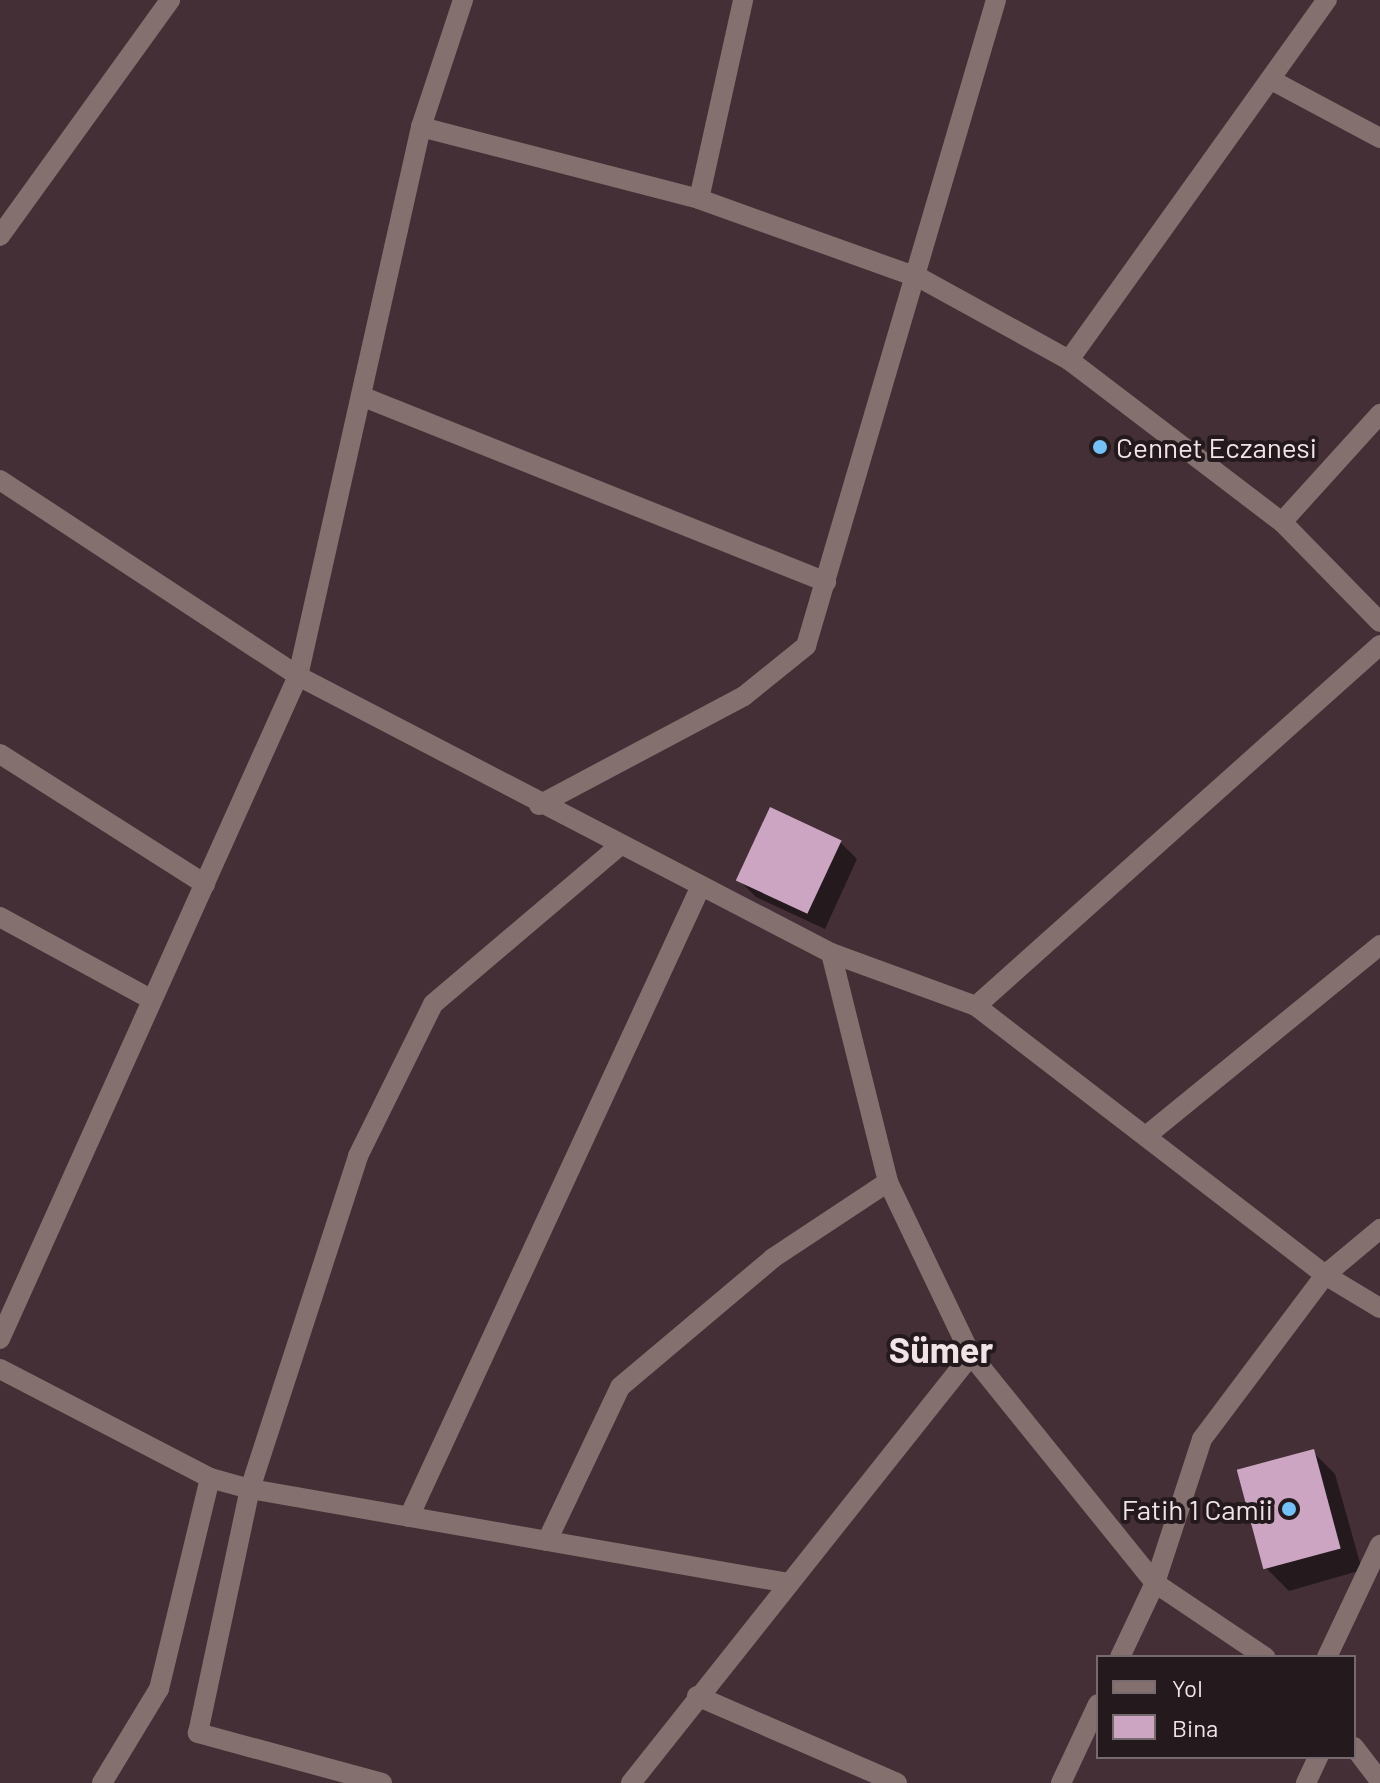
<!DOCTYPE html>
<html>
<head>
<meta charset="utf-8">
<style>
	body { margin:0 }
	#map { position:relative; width:1380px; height:1783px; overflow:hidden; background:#452f36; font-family:Barlow,sans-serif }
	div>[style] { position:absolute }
	.shadow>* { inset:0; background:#0007 }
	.building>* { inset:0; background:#cba5c2; transform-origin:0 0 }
	.minor>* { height:20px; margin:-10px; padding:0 10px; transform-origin:10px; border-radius:10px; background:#84706f }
	.dots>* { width:22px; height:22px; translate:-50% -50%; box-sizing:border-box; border:4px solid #241a1d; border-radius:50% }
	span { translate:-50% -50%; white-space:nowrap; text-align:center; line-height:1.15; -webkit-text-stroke:8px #241a1d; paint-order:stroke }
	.poi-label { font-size:28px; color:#f2e3e7 }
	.left { translate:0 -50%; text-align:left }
	.right { translate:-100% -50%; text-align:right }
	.district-label { font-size:36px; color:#f2e3e7; font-weight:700 }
	.legend { position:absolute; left:1096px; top:1655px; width:260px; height:104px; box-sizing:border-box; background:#241a1d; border:2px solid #766a6e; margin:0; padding:10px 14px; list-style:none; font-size:24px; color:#f2e3e7 }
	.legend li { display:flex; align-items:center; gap:16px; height:40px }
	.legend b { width:40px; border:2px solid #766a6e }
</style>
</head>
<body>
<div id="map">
	<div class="shadow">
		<div style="clip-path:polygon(840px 842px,857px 859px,825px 929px,756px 897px,739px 880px)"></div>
		<div style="clip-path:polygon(1313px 1452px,1335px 1474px,1362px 1570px,1289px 1591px,1266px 1568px)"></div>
	</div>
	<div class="building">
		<div style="left:770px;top:807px;width:79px;height:81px;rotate:25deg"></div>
		<div style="left:1314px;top:1449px;width:103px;height:80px;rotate:75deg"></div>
	</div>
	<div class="minor">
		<div style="left:1275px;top:82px;width:119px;rotate:28.1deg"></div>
		<div style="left:421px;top:127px;width:287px;rotate:14.5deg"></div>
		<div style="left:699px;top:199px;width:235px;rotate:19.7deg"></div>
		<div style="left:920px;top:278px;width:170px;rotate:28.8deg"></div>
		<div style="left:1069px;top:360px;width:268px;rotate:37.3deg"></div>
		<div style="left:1282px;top:522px;width:140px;rotate:45.6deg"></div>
		<div style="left:699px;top:199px;width:204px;rotate:-77.5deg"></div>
		<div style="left:0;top:236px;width:291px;rotate:-54.2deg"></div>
		<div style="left:1069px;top:360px;width:443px;rotate:-54.4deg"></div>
		<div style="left:361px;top:396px;width:501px;rotate:21.8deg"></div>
		<div style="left:0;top:480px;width:357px;rotate:33.3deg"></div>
		<div style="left:298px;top:676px;width:601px;rotate:27.46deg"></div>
		<div style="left:831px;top:953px;width:154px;rotate:20.1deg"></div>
		<div style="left:976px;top:1006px;width:441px;rotate:37.6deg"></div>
		<div style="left:1325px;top:1275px;width:64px;rotate:31deg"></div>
		<div style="left:1282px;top:522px;width:146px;rotate:-47.8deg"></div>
		<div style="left:0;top:754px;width:243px;rotate:32.4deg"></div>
		<div style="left:539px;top:805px;width:232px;rotate:-28deg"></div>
		<div style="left:744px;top:696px;width:80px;rotate:-38.9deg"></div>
		<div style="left:806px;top:646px;width:673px;rotate:-73.61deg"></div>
		<div style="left:0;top:917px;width:173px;rotate:28.6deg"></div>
		<div style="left:831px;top:953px;width:236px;rotate:76deg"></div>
		<div style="left:888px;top:1182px;width:192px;rotate:64.4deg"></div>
		<div style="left:971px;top:1355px;width:293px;rotate:51.1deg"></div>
		<div style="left:1155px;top:1583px;width:133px;rotate:33.9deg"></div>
		<div style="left:976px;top:1006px;width:542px;rotate:-41.78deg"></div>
		<div style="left:1146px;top:1136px;width:302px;rotate:-39.2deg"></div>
		<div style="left:0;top:1339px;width:727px;rotate:-65.8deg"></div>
		<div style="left:298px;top:676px;width:563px;rotate:-77.37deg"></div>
		<div style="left:421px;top:127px;width:134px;rotate:-71.7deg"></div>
		<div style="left:0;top:1369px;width:237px;rotate:27.4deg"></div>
		<div style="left:210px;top:1478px;width:41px;rotate:15.4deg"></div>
		<div style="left:250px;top:1489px;width:546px;rotate:9.91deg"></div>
		<div style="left:409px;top:1517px;width:693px;rotate:-65.17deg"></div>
		<div style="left:547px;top:1541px;width:170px;rotate:-64.6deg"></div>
		<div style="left:620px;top:1387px;width:200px;rotate:-40.1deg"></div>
		<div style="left:773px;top:1258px;width:138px;rotate:-33.5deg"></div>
		<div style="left:1120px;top:1657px;width:82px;rotate:-64.7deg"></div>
		<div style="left:1155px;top:1583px;width:151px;rotate:-71.9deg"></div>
		<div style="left:1202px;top:1439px;width:205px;rotate:-53.1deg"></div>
		<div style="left:1325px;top:1275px;width:72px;rotate:-39.9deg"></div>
		<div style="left:1327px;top:1657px;width:124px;rotate:-64.7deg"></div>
		<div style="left:697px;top:1696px;width:218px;rotate:23.5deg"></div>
		<div style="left:1354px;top:1747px;width:43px;rotate:52.6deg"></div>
		<div style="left:102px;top:1783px;width:110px;rotate:-58.8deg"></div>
		<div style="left:159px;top:1689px;width:217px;rotate:-76.4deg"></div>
		<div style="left:382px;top:1783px;width:191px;rotate:-164.8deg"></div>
		<div style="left:198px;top:1733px;width:249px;rotate:-78deg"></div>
		<div style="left:250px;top:1489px;width:350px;rotate:-72deg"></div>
		<div style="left:358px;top:1156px;width:169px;rotate:-63.7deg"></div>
		<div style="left:433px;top:1004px;width:244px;rotate:-40.3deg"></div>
		<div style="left:631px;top:1783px;width:547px;rotate:-51.54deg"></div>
		<div style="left:1061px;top:1783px;width:87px;rotate:-64.9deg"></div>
		<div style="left:1306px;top:1783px;width:29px;rotate:-65deg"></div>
	</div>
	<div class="dots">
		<div style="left:1100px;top:447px;background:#75c0f6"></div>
		<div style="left:1289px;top:1509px;background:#75c0f6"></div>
	</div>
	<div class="poi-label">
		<span class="left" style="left:1116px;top:447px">Cennet Eczanesi</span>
		<span class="right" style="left:1273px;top:1509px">Fatih 1 Camii</span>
	</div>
	<div class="district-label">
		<span style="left:941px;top:1349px">Sümer</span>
	</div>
	<ul class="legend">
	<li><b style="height:10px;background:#84706f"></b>Yol</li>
	<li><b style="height:22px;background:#cba5c2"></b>Bina</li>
	</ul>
</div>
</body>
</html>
